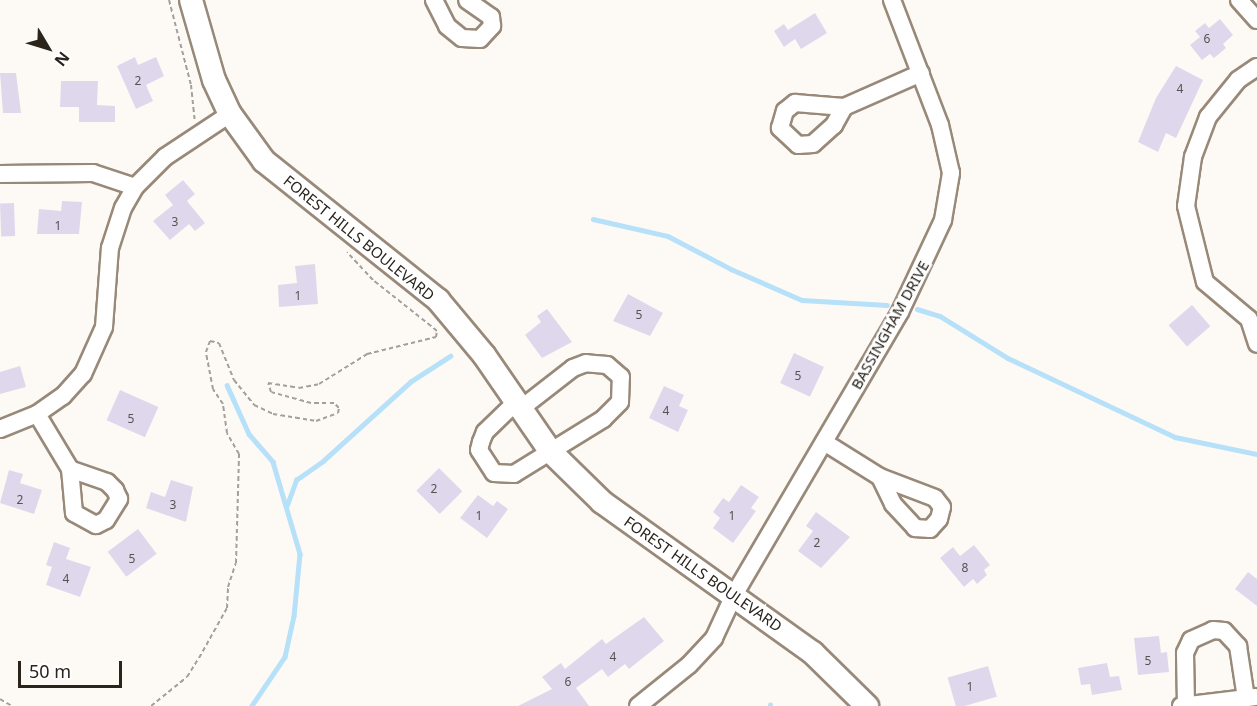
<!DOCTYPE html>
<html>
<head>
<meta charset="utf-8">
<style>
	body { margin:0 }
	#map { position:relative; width:1257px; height:706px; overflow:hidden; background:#fdfaf6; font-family:"Noto Sans",sans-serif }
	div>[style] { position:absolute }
	.stream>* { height:4.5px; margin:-2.25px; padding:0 2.25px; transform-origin:2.25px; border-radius:2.25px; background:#b7e0f9 }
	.building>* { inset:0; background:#dfd8ed; transform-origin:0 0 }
	.path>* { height:2px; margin-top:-1px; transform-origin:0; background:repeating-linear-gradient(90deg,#a39f9a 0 4.5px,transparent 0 7.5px) }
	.roads { filter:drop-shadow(2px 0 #988979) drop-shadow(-2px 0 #988979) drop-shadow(0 2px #988979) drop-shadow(0 -2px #988979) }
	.minor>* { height:16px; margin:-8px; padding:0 8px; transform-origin:8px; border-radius:8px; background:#fff }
	.secondary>* { height:22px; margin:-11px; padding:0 11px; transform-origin:11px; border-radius:11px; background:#fff }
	span { translate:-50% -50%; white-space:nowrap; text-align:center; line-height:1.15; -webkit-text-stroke:5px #fff; paint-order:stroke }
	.number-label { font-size:12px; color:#575151 }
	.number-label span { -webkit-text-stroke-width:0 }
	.street-label { font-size:15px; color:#2a241d }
	.north { position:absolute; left:18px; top:18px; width:60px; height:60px; -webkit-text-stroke:4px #fff; paint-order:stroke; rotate:128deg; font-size:16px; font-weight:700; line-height:24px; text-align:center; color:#2a241d }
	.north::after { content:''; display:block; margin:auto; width:21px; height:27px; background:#2a241d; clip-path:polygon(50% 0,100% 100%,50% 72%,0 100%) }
	.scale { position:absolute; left:18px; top:661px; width:104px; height:27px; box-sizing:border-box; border:3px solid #2a241d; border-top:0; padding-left:8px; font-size:18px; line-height:21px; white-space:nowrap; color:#2a241d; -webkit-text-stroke:4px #fff; paint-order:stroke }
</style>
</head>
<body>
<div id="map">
	<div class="stream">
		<div style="left:593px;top:219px;width:77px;rotate:12.8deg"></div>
		<div style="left:668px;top:236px;width:71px;rotate:27.6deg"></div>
		<div style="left:731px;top:269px;width:77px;rotate:23.6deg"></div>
		<div style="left:802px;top:300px;width:85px;rotate:3.4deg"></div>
		<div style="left:917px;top:309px;width:24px;rotate:17deg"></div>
		<div style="left:940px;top:316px;width:80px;rotate:31.7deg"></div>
		<div style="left:1008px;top:358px;width:185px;rotate:25.3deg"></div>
		<div style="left:1175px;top:437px;width:84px;rotate:11.7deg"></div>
		<div style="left:227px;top:385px;width:54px;rotate:65.8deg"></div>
		<div style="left:249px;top:434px;width:37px;rotate:49deg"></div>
		<div style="left:273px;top:462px;width:96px;rotate:73.6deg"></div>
		<div style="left:300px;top:554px;width:62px;rotate:95.5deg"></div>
		<div style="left:294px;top:616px;width:42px;rotate:102.4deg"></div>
		<div style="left:285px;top:657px;width:59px;rotate:124deg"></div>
		<div style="left:287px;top:505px;width:27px;rotate:-70deg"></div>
		<div style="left:296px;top:480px;width:33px;rotate:-35deg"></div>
		<div style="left:323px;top:461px;width:118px;rotate:-42.2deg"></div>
		<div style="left:410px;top:382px;width:48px;rotate:-33deg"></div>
		<div style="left:770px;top:706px;width:1px;rotate:-90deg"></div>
	</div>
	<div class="building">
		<div style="clip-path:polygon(815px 13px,827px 33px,801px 49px,795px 39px,784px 47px,774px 31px,784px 24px,788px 30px)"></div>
		<div style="clip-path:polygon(1220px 19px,1233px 35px,1223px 44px,1226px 48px,1214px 58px,1210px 54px,1202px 60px,1190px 45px,1200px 37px,1195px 31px,1205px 23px,1209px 28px)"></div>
		<div style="clip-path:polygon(135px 57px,138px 65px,156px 57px,164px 76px,146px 85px,153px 101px,136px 109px,117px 66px)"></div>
		<div style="clip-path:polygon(1176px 66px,1203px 80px,1176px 138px,1166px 133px,1158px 152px,1138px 142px,1156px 98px)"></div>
		<div style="clip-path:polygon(0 73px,16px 73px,21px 113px,3px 113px)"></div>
		<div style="clip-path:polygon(61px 81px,98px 81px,97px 105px,115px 106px,115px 122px,79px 122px,79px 107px,60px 107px)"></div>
		<div style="clip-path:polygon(183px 180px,195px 194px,187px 201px,205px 223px,195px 231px,189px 224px,170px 240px,153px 221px,173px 205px,165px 195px)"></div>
		<div style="clip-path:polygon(62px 201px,82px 202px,79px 234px,37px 234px,39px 209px,61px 211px)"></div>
		<div style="left:14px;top:203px;width:33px;height:14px;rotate:88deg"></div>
		<div style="clip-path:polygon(315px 264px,318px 304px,279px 307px,278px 285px,297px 283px,295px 266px)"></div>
		<div style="clip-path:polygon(628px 294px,663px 313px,650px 336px,613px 321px)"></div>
		<div style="left:1192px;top:305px;width:28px;height:31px;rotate:49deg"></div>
		<div style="clip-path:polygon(547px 309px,572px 342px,542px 358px,525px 335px,541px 322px,537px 316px)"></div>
		<div style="left:794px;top:353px;width:33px;height:33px;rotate:25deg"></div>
		<div style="clip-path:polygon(20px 366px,26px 387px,0 394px,0 372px)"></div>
		<div style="clip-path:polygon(664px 386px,684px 395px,679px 406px,688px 410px,678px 432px,649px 418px)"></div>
		<div style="left:120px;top:390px;width:42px;height:33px;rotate:24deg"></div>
		<div style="left:439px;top:468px;width:33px;height:32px;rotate:45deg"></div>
		<div style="clip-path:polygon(9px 470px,23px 474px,20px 483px,42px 490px,34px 514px,0 503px)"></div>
		<div style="clip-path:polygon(171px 480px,193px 487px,186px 522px,146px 508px,151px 492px,165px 497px)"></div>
		<div style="clip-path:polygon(741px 485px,759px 497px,751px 508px,756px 511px,733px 543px,713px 528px,720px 518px,713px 512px,723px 498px,729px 502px)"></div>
		<div style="clip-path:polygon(478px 495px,493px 506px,497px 501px,508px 509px,487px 538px,460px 518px)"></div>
		<div style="clip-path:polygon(816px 512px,850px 537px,821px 568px,798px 551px,813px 531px,806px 526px)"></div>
		<div style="left:138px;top:529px;width:31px;height:38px;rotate:53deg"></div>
		<div style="clip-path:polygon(54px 542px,70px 548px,66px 559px,91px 567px,80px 597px,46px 585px,52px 567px,46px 565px)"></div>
		<div style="clip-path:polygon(974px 545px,990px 565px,984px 570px,987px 575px,977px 584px,973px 579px,964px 587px,940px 558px,953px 547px,960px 556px)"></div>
		<div style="clip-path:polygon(1248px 572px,1257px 579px,1257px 606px,1235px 589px)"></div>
		<div style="clip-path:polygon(644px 617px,664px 641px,629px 669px,625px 664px,608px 677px,602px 669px,576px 688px,589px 706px,518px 706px,552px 689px,542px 677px,561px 663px,565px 669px,602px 639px,606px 644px)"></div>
		<div style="clip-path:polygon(1159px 636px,1161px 653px,1167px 652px,1169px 672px,1138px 675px,1134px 638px)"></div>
		<div style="clip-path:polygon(1107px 663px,1110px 677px,1119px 676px,1122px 690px,1092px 695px,1090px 684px,1081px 685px,1078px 668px)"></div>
		<div style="left:988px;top:666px;width:32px;height:42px;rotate:74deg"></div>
	</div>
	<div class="path">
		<div style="left:169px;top:0;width:88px;rotate:75.5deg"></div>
		<div style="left:191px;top:85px;width:36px;rotate:84deg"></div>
		<div style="left:0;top:699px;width:14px;rotate:30deg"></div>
		<div style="left:151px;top:706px;width:46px;rotate:-38.9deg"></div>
		<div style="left:187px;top:677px;width:22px;rotate:-58deg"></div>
		<div style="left:199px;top:658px;width:57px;rotate:-60.8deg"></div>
		<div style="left:227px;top:608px;width:21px;rotate:-87deg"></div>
		<div style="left:228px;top:587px;width:25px;rotate:-72deg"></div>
		<div style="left:236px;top:563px;width:109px;rotate:-88.4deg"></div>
		<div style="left:239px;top:454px;width:24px;rotate:-120deg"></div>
		<div style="left:227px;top:433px;width:29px;rotate:-98deg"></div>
		<div style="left:223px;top:404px;width:18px;rotate:-124deg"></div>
		<div style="left:213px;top:389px;width:38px;rotate:-101deg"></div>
		<div style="left:206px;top:352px;width:12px;rotate:-70deg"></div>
		<div style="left:210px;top:341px;width:9px;rotate:13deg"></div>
		<div style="left:219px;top:343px;width:40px;rotate:68deg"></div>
		<div style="left:234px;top:380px;width:32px;rotate:51deg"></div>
		<div style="left:254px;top:405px;width:21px;rotate:25deg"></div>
		<div style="left:273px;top:414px;width:44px;rotate:9.2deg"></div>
		<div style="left:316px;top:421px;width:23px;rotate:-20deg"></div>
		<div style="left:338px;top:413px;width:5px;rotate:-79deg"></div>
		<div style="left:339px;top:408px;width:7px;rotate:-135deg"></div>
		<div style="left:334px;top:403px;width:23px;rotate:180deg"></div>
		<div style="left:311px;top:403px;width:41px;rotate:-164.6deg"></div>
		<div style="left:271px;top:392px;width:9px;rotate:-108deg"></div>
		<div style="left:268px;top:383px;width:31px;rotate:9deg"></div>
		<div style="left:299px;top:388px;width:20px;rotate:-11deg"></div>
		<div style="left:319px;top:384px;width:57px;rotate:-32deg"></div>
		<div style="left:367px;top:354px;width:71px;rotate:-13.8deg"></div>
		<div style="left:436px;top:337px;width:6px;rotate:-81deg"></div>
		<div style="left:437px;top:331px;width:8px;rotate:-140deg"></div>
		<div style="left:431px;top:326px;width:74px;rotate:-141.6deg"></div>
		<div style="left:373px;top:280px;width:38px;rotate:-133deg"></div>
	</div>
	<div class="roads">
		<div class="minor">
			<div style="left:434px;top:0;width:29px;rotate:63deg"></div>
			<div style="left:447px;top:26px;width:19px;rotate:39deg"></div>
			<div style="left:462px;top:38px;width:18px;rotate:3deg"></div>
			<div style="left:480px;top:39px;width:18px;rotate:-47deg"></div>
			<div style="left:492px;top:26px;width:9px;rotate:-96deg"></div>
			<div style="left:491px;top:17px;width:29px;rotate:-145deg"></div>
			<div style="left:1239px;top:0;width:27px;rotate:48deg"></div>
			<div style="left:1257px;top:67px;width:23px;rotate:146deg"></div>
			<div style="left:1238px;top:80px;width:48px;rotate:129deg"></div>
			<div style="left:1208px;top:117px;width:43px;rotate:110.6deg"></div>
			<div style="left:1193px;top:157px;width:49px;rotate:98.1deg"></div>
			<div style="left:1186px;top:206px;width:78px;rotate:76deg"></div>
			<div style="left:1205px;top:282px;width:57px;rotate:40.1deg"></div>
			<div style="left:1249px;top:319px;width:26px;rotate:72deg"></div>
			<div style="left:844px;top:107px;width:21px;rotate:119deg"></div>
			<div style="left:834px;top:125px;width:28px;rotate:138deg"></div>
			<div style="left:813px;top:144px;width:15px;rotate:176deg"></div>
			<div style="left:798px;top:145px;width:25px;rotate:-137deg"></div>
			<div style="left:780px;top:128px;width:18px;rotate:-74deg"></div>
			<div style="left:785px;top:111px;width:13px;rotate:-39deg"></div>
			<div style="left:795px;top:103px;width:49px;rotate:4.7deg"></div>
			<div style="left:844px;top:107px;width:84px;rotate:-23.8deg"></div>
			<div style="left:0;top:174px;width:93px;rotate:-0.6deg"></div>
			<div style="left:93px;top:173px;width:44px;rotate:18.4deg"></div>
			<div style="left:515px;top:403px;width:42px;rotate:136deg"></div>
			<div style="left:485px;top:432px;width:11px;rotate:112deg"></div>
			<div style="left:481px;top:442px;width:8px;rotate:104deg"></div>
			<div style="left:479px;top:450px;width:27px;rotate:57deg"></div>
			<div style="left:494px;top:473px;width:20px;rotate:3deg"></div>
			<div style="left:514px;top:474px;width:105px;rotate:-31.7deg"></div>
			<div style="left:603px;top:419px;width:24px;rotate:-45deg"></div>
			<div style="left:620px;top:402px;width:25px;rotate:-88deg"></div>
			<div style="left:621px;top:377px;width:18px;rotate:-139deg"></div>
			<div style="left:607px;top:365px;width:21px;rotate:-175deg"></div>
			<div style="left:586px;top:363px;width:14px;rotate:159deg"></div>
			<div style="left:573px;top:368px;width:68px;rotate:142.1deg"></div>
			<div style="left:37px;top:414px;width:64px;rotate:59deg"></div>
			<div style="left:70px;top:469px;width:44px;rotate:84.8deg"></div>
			<div style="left:74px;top:513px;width:25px;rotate:29deg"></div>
			<div style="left:96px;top:525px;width:11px;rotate:-27deg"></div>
			<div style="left:106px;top:520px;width:25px;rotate:-58deg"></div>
			<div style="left:119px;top:499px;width:10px;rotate:-114deg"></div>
			<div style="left:115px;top:490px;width:11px;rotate:-135deg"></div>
			<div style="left:107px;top:482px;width:39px;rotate:-161deg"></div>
			<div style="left:0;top:429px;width:40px;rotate:-22deg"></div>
			<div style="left:37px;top:414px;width:32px;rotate:-35deg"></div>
			<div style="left:63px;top:396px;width:30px;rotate:-48deg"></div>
			<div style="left:83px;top:374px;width:51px;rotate:-65.9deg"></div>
			<div style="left:104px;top:327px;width:79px;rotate:-85.7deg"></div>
			<div style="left:110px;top:248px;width:42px;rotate:-72deg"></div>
			<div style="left:123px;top:208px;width:24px;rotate:-60deg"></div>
			<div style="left:135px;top:187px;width:42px;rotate:-45deg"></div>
			<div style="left:165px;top:157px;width:78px;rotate:-33.5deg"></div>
			<div style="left:824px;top:442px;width:66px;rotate:32deg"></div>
			<div style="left:880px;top:477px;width:30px;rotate:64deg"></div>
			<div style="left:893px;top:504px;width:33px;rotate:47deg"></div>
			<div style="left:915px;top:528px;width:15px;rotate:4deg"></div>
			<div style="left:930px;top:529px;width:13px;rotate:-48deg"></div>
			<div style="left:939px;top:519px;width:12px;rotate:-76deg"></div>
			<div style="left:942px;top:507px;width:11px;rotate:-128deg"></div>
			<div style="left:935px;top:498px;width:59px;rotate:-159.1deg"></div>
			<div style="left:1186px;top:705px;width:52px;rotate:-91.1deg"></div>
			<div style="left:1185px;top:653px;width:14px;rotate:-65deg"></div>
			<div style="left:1191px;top:640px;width:24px;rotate:-24deg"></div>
			<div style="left:1213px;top:630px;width:11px;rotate:5deg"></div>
			<div style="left:1224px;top:631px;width:21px;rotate:47deg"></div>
			<div style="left:1238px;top:646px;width:53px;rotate:81.3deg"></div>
			<div style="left:638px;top:706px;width:65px;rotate:-38.8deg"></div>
			<div style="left:689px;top:665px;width:37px;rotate:-47deg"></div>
			<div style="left:714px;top:638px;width:47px;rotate:-65.1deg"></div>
			<div style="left:734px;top:595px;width:328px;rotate:-59.6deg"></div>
			<div style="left:900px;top:312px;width:102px;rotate:-64.9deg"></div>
			<div style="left:943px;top:220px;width:48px;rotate:-80.3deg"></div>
			<div style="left:951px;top:173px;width:49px;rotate:-102.9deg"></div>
			<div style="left:940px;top:125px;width:134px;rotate:-111deg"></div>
			<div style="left:1181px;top:706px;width:75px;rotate:-6.9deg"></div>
		</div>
		<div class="secondary">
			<div style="left:191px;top:0;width:83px;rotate:74deg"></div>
			<div style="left:214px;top:80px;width:38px;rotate:65deg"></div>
			<div style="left:230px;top:114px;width:58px;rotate:54.1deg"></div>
			<div style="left:264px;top:161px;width:223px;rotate:38.6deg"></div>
			<div style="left:438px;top:300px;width:72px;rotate:50.1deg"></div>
			<div style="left:484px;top:355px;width:118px;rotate:55.4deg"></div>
			<div style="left:551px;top:452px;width:71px;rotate:44.4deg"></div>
			<div style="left:602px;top:502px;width:259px;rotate:35.6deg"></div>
			<div style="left:813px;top:653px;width:76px;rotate:44.5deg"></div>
		</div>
	</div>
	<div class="number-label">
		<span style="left:1207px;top:39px">6</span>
		<span style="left:138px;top:81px">2</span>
		<span style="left:1180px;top:89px">4</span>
		<span style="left:175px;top:222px">3</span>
		<span style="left:58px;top:226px">1</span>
		<span style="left:298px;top:296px">1</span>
		<span style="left:639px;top:315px">5</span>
		<span style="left:798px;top:376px">5</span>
		<span style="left:666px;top:411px">4</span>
		<span style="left:131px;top:419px">5</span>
		<span style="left:434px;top:489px">2</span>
		<span style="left:20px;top:500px">2</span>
		<span style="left:173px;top:505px">3</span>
		<span style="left:479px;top:516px">1</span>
		<span style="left:732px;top:516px">1</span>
		<span style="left:817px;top:543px">2</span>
		<span style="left:132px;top:559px">5</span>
		<span style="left:965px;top:568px">8</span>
		<span style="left:66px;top:579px">4</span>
		<span style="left:613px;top:657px">4</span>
		<span style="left:1148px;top:661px">5</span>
		<span style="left:568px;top:682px">6</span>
		<span style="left:970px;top:687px">1</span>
	</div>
	<div class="street-label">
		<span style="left:359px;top:238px;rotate:39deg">FOREST HILLS BOULEVARD</span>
		<span style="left:890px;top:325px;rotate:-61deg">BASSINGHAM DRIVE</span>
		<span style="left:703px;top:574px;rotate:35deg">FOREST HILLS BOULEVARD</span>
	</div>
	<div class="north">N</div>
	<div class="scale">50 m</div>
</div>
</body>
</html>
